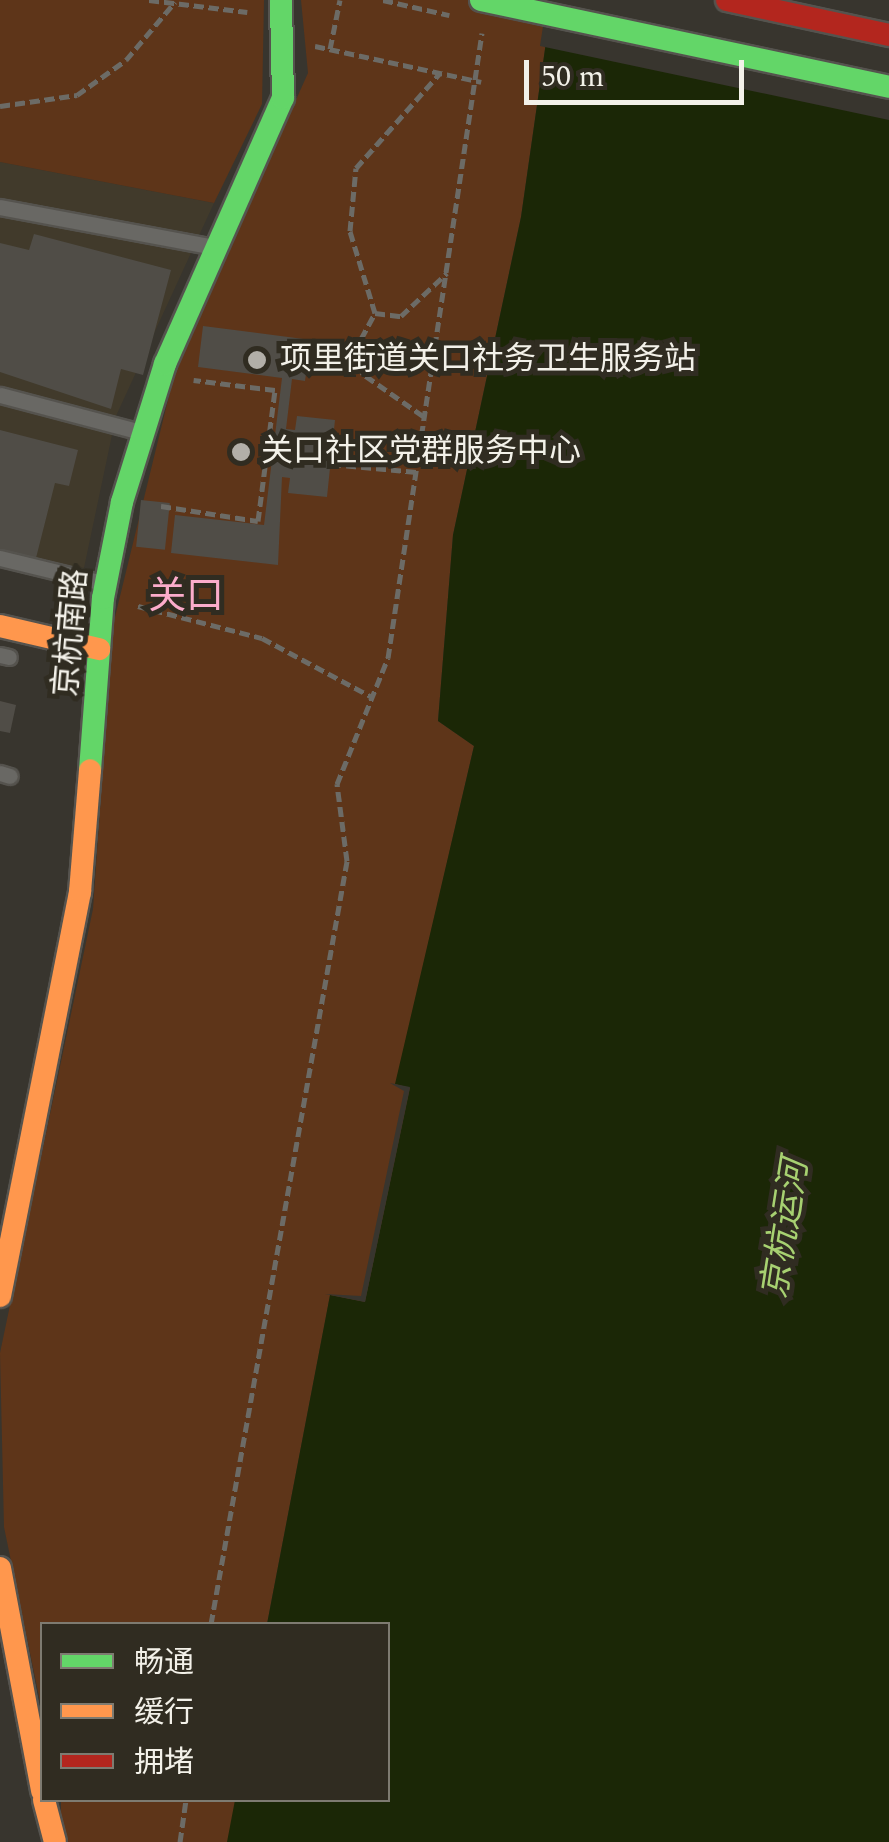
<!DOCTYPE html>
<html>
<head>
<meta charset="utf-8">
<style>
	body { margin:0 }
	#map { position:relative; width:889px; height:1842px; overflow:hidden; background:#38352e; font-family:Spectral,"Noto Sans SC",serif }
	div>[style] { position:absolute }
	.built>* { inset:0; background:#413a2b }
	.green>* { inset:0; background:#5e3519; transform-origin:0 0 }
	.water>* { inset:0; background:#1b2706 }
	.pier>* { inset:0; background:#38352e }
	.building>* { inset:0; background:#504d47; transform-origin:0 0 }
	.path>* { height:5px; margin-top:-2.5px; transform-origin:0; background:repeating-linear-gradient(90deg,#6c6b66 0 10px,transparent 0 15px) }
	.roads { filter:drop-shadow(2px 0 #55534e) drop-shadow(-2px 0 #55534e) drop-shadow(0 2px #55534e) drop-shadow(0 -2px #55534e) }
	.lane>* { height:15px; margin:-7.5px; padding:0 7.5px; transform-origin:7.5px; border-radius:7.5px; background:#696864 }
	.fast>* { height:22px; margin:-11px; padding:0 11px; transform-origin:11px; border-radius:11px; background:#63d668 }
	.slow>* { height:22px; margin:-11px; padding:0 11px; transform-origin:11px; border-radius:11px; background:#ff974d }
	.jam>* { height:22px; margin:-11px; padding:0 11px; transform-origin:11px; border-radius:11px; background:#b3261e }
	.path-bridge>* { height:5px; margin-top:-2.5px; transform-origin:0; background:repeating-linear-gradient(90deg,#6c6b66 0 10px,transparent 0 15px) }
	.bridges { filter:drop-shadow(2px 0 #55534e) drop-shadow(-2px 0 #55534e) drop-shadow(0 2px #55534e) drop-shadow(0 -2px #55534e) }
	.fast-bridge>* { height:22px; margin:-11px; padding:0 11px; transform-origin:11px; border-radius:11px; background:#63d668 }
	.dots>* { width:28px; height:28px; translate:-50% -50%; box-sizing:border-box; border:5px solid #302c21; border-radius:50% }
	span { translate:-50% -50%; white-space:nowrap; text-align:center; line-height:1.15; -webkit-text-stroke:10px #302c21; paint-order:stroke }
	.poi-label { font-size:32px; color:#f3f1e9 }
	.left { translate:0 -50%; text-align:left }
	.street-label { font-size:32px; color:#f3f1e9 }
	.water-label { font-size:35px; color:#a7d171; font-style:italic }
	.quarter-label { font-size:38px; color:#fbaccb }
	.legend { position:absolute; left:40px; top:1622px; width:350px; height:180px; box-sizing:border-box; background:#302c21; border:2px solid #7e7b71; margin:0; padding:12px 18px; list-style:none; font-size:30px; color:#f3f1e9 }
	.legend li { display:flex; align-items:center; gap:20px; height:50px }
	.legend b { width:50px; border:2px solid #7e7b71 }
	.scale { position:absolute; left:524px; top:60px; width:220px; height:45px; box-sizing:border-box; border:5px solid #f3f1e9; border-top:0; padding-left:12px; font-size:30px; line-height:35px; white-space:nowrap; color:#f3f1e9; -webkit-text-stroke:8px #302c21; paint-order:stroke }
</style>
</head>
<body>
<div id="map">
	<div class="built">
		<div style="clip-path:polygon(0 162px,214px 203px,116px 416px,80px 587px,0 568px)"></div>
	</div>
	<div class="green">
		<div style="clip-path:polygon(0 0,264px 0,262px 104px,214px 203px,0 162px)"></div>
		<div style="clip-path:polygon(301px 0,552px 0,521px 217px,453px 535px,438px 721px,474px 746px,396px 1083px,410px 1087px,365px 1302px,330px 1296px,267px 1624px,42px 1624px,42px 1711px,4px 1527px,0 1353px,93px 909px,113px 625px,176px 367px,308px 73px)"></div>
		<div style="left:61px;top:1800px;width:174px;height:43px"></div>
	</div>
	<div class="water">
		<div style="clip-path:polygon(552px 0,889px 0,889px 1842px,227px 1842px,235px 1800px,388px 1800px,388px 1624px,267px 1624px,330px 1295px,365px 1302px,410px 1088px,395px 1084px,474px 746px,438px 721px,453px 535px,521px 217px)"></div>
	</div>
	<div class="pier">
		<div style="clip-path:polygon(547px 0,889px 0,889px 120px,540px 46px)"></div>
		<div style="clip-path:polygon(390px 1083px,410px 1087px,365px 1302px,325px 1294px,361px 1296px,404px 1091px)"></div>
	</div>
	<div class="building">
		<div style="clip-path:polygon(34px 234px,171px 270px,143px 375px,121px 369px,111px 409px,0 372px,0 243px,29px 250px)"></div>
		<div style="clip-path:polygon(203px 326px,311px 340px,305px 381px,292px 379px,286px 429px,295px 430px,297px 416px,335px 420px,327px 497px,288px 493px,290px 478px,282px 477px,278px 565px,171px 553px,175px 515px,264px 525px,282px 378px,198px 367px)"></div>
		<div style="clip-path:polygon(0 430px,78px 450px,69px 486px,55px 483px,36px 558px,0 549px)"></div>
		<div style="left:141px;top:500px;width:29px;height:47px;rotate:6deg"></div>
		<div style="clip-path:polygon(0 701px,16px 705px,10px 733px,0 731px)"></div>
	</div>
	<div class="path">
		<div style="left:149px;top:0;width:99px;rotate:7deg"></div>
		<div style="left:315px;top:46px;width:170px;rotate:12.2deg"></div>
		<div style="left:330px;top:49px;width:50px;rotate:-78.5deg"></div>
		<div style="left:0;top:106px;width:78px;rotate:-8.1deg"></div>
		<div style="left:77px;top:95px;width:60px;rotate:-35.5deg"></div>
		<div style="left:126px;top:60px;width:76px;rotate:-49.8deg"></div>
		<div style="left:375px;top:313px;width:86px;rotate:-107deg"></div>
		<div style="left:350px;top:231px;width:63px;rotate:-84.6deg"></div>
		<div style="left:356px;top:168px;width:127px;rotate:-48.5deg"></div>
		<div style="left:423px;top:416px;width:73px;rotate:-145deg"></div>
		<div style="left:363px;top:374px;width:24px;rotate:-112deg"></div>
		<div style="left:354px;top:352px;width:44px;rotate:-61.7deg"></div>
		<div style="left:375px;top:313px;width:26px;rotate:7deg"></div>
		<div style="left:401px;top:316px;width:63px;rotate:-43.1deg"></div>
		<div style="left:331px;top:464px;width:86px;rotate:5.3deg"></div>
		<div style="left:161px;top:506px;width:98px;rotate:8.8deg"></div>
		<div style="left:258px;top:521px;width:132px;rotate:-82.6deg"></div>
		<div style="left:275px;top:390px;width:82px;rotate:-173deg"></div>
		<div style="left:138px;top:606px;width:128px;rotate:14.5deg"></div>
		<div style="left:262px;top:638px;width:123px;rotate:28.2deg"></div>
		<div style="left:211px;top:1624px;width:775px;rotate:-79.89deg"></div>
		<div style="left:347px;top:861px;width:78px;rotate:-97.4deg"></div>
		<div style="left:337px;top:784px;width:136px;rotate:-68deg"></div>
		<div style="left:388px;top:658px;width:632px;rotate:-81.45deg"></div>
		<div style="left:180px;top:1842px;width:42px;rotate:-81.9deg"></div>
	</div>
	<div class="roads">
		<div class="lane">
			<div style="left:0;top:207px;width:218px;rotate:10.6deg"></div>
			<div style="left:0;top:395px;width:146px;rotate:14.7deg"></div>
			<div style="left:0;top:558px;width:106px;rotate:13.6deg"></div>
			<div style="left:0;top:655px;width:9px;rotate:13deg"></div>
			<div style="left:0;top:773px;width:10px;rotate:17deg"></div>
		</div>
		<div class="fast">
			<div style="left:90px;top:770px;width:172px;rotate:-85.7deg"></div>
			<div style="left:103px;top:598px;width:98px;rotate:-78.8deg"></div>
			<div style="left:122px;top:502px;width:145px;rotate:-72.7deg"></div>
			<div style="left:165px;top:364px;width:291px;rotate:-66.1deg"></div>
			<div style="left:283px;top:98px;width:98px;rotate:-91.2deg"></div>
		</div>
		<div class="slow">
			<div style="left:0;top:626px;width:102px;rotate:13.1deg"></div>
			<div style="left:0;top:1296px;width:412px;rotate:-78.8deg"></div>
			<div style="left:80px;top:892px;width:122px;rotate:-85.3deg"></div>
			<div style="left:0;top:1568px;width:227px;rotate:79.3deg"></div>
			<div style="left:44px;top:1800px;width:43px;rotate:75.3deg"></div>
		</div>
		<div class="jam">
			<div style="left:727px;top:0;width:166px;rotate:12.2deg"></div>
		</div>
	</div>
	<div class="path-bridge">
		<div style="left:383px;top:0;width:68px;rotate:12.8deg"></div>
	</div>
	<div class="bridges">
		<div class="fast-bridge">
			<div style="left:481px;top:0;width:417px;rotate:12deg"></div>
		</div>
	</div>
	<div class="dots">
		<div style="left:257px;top:360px;background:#b2afa8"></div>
		<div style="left:241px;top:452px;background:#b2afa8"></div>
	</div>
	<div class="poi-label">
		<span class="left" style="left:280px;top:360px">项里街道关口社务卫生服务站</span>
		<span class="left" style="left:261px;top:452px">关口社区党群服务中心</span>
	</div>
	<div class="street-label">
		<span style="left:72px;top:633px;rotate:-85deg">京杭南路</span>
	</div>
	<div class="water-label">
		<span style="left:786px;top:1229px;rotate:-81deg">京杭运河</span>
	</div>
	<div class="quarter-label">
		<span style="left:186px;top:598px">关口</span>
	</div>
	<ul class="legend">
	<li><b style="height:12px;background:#63d668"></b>畅通</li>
	<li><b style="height:12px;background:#ff974d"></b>缓行</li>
	<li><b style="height:12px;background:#b3261e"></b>拥堵</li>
	</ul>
	<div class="scale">50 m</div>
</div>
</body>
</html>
